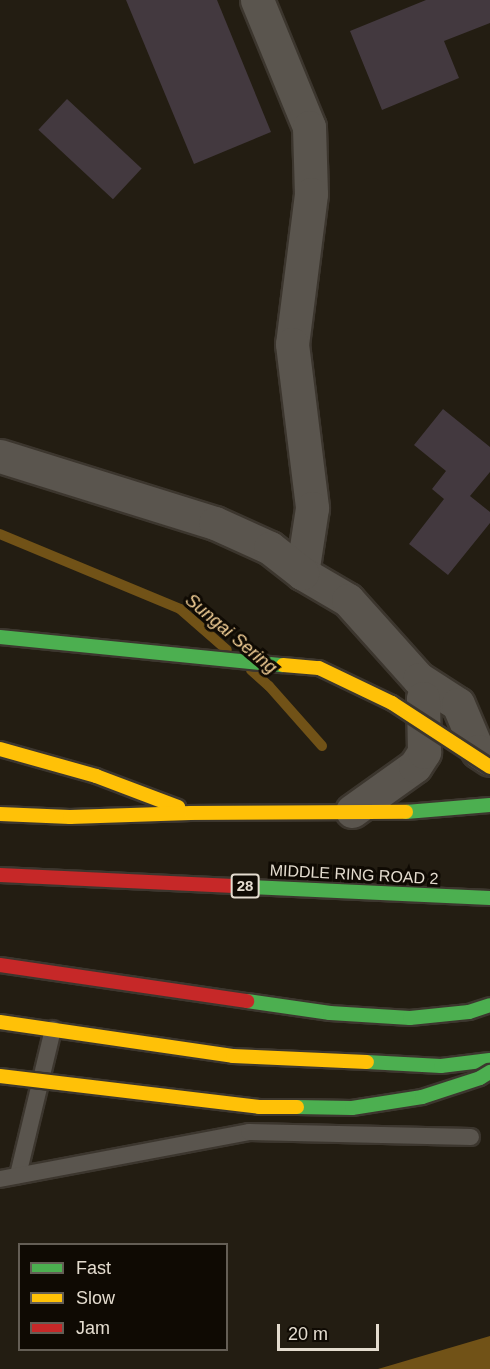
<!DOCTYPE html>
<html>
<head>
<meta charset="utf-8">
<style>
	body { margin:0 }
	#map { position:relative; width:490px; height:1369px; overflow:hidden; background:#231d12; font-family:Arial,sans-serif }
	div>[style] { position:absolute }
	.water>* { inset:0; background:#715217 }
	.stream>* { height:10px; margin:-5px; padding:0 5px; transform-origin:5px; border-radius:5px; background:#715217 }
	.building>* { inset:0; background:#43393f; transform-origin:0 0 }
	.roads { filter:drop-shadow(2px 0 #3c362e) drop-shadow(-2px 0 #3c362e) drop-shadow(0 2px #3c362e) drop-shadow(0 -2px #3c362e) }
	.lane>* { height:16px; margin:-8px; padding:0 8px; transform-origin:8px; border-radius:8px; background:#5a554e }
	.street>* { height:33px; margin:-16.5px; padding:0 16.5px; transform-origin:16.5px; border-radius:16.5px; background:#5a554e }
	.fast>* { height:14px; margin:-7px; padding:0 7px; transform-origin:7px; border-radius:7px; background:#4caf50 }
	.slow>* { height:14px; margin:-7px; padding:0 7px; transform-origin:7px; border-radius:7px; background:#ffc107 }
	.jam>* { height:14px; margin:-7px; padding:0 7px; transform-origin:7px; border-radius:7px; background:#c62828 }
	.bridges { filter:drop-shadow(2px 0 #3c362e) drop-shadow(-2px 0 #3c362e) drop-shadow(0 2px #3c362e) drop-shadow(0 -2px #3c362e) }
	.fast-bridge>* { height:14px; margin:-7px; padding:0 7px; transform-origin:7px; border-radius:7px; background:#4caf50 }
	.slow-bridge>* { height:14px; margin:-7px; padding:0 7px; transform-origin:7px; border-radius:7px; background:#ffc107 }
	span { translate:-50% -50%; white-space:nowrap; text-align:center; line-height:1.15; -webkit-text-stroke:6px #0f0a03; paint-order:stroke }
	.shield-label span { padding:2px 4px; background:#0f0a03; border:2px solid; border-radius:4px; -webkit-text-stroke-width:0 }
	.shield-label { font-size:15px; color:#e4dccf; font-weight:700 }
	.street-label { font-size:16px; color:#e4dccf }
	.water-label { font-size:18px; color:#f7d399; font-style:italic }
	.legend { position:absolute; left:18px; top:1243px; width:210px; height:108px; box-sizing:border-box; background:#0f0a03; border:2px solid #645e55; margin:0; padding:8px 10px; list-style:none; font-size:18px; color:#e4dccf }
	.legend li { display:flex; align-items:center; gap:12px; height:30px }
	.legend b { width:30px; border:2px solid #645e55 }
	.scale { position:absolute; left:277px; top:1324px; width:102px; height:27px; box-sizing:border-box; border:3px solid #e4dccf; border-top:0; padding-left:8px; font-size:18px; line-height:21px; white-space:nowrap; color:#e4dccf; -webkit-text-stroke:4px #0f0a03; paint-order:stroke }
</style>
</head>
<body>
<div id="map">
	<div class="water">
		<div style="clip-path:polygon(490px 1336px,490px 1369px,378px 1369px)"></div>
	</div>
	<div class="stream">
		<div style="left:0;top:534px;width:195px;rotate:22.6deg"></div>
		<div style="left:180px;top:609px;width:62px;rotate:41.1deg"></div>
		<div style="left:251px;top:670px;width:24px;rotate:42deg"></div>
		<div style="left:269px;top:686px;width:80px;rotate:48.5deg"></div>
	</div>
	<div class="building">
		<div style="clip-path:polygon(126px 0,217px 0,271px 132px,194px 164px)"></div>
		<div style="clip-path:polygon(426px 0,490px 0,490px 23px,444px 41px,459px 78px,382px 110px,350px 31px)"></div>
		<div style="left:67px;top:99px;width:102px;height:42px;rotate:43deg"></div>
		<div style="clip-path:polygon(443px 409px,490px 447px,490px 472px,470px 496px,490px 512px,490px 523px,448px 575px,409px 544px,444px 499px,432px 489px,446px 471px,414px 445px)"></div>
	</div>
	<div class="roads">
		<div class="lane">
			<div style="left:18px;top:1175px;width:150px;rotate:-76.5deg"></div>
			<div style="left:0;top:1179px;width:253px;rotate:-10.7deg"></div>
			<div style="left:249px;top:1132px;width:222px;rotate:1.3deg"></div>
		</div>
		<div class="street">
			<div style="left:257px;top:0;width:137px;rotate:67.7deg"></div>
			<div style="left:309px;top:127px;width:67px;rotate:88.3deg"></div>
			<div style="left:311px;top:194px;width:151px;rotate:97.2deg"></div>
			<div style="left:292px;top:344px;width:165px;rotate:83deg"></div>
			<div style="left:312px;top:508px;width:66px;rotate:98.7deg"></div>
			<div style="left:302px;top:573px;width:53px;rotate:30.4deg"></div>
			<div style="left:348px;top:600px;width:106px;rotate:48.1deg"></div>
			<div style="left:419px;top:679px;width:46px;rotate:32.7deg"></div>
			<div style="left:458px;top:704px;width:51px;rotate:66.9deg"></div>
			<div style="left:478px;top:751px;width:14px;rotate:34deg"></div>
			<div style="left:0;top:456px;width:225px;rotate:17.3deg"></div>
			<div style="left:215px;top:523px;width:60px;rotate:24.4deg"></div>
			<div style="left:270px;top:548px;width:41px;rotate:38deg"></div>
			<div style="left:352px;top:811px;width:77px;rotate:-35.5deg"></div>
			<div style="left:415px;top:766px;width:17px;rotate:-57deg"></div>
			<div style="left:424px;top:752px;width:54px;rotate:-91.1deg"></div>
		</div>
		<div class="fast">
			<div style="left:406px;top:812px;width:84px;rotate:-4.8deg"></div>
			<div style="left:250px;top:887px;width:240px;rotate:2.6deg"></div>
			<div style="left:247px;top:1001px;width:84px;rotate:8.2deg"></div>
			<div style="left:330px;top:1013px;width:80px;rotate:3.6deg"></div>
			<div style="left:410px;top:1018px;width:59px;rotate:-5.8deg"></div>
			<div style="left:469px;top:1012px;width:22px;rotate:-18deg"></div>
			<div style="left:367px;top:1062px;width:74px;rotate:3.1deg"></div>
			<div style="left:441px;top:1066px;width:49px;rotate:-7deg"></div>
		</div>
		<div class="slow">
			<div style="left:0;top:749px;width:100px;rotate:15.7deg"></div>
			<div style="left:96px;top:776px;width:88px;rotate:20.7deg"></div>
			<div style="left:0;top:814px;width:70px;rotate:2.5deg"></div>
			<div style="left:70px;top:817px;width:121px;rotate:-1.9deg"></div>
			<div style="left:191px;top:813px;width:215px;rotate:-0.3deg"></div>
			<div style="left:0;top:1022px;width:235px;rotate:8.3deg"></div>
			<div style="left:233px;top:1056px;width:134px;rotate:2.6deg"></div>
		</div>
		<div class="jam">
			<div style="left:0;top:875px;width:250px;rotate:2.7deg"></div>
			<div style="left:0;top:965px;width:250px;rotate:8.3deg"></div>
		</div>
	</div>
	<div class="bridges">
		<div class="fast-bridge">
			<div style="left:0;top:637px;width:284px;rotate:5.7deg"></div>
			<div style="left:297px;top:1107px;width:55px;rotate:1deg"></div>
			<div style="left:352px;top:1108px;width:71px;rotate:-8.9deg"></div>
			<div style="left:422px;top:1097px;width:61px;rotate:-18.1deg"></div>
			<div style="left:480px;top:1078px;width:12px;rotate:-31deg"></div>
		</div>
		<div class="slow-bridge">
			<div style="left:283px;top:665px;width:36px;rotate:5deg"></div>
			<div style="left:319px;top:668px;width:81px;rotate:25.6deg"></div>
			<div style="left:392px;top:703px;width:117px;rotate:33.1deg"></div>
			<div style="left:0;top:1076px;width:261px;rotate:6.8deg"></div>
			<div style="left:259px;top:1107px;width:38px"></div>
		</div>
	</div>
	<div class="shield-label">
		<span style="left:245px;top:886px">28</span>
	</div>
	<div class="street-label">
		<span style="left:354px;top:875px;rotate:3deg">MIDDLE RING ROAD 2</span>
	</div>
	<div class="water-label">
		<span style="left:231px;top:634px;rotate:40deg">Sungai Sering</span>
	</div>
	<ul class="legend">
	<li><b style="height:8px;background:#4caf50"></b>Fast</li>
	<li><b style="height:8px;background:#ffc107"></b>Slow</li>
	<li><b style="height:8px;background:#c62828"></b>Jam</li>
	</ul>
	<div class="scale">20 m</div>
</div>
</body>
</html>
